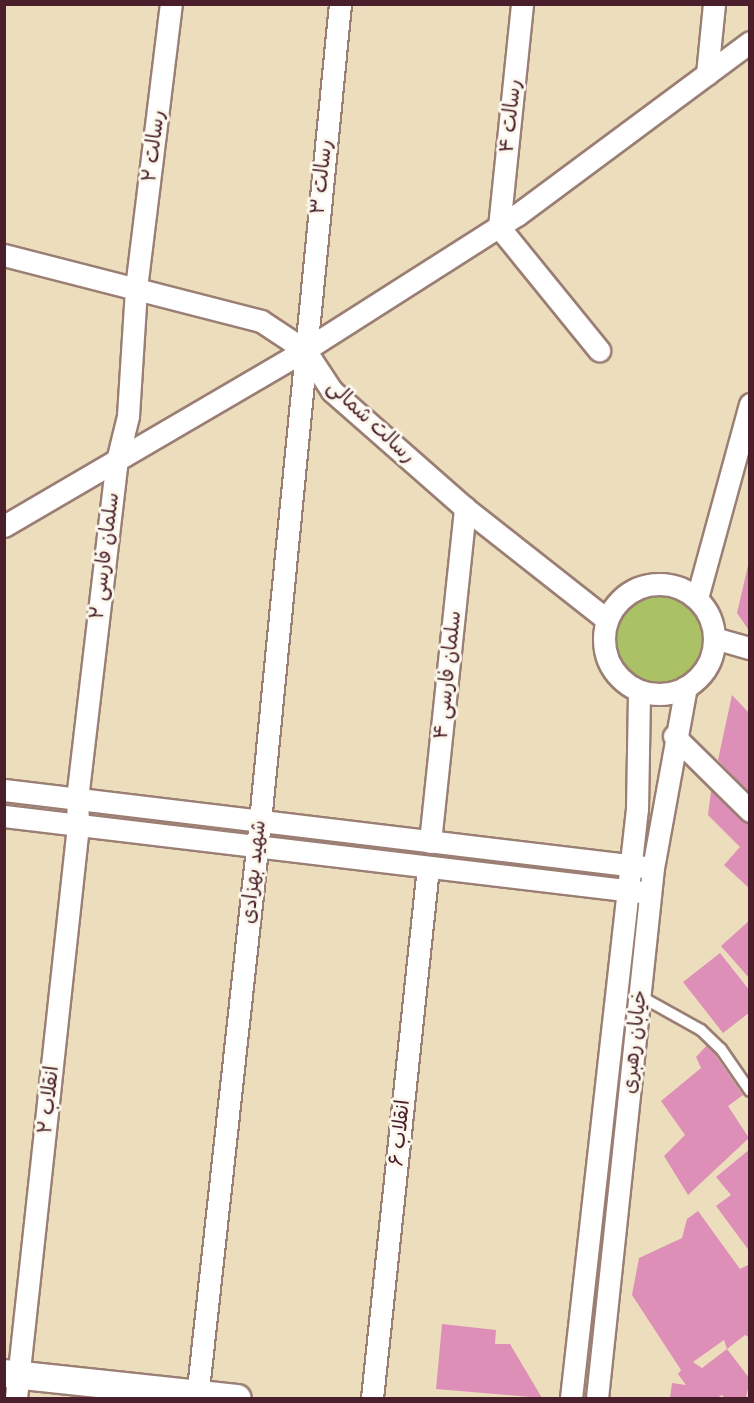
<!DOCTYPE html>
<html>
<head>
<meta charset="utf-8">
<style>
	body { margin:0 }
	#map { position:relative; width:754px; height:1403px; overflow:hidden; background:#ecdebc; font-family:Mynerve,"Playpen Sans Arabic",sans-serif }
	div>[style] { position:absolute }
	.green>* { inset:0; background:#abc166 }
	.round { border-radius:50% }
	.building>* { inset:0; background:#de8fb7 }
	.roads { filter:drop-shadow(2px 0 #9b7e74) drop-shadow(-2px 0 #9b7e74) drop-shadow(0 2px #9b7e74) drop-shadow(0 -2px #9b7e74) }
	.service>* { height:10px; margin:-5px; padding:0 5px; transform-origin:5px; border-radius:5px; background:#fff }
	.minor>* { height:21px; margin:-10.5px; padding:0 10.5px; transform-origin:10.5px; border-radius:10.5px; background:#fff }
	.minor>.ring { margin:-10.5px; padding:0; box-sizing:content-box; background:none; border:21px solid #fff; border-radius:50% }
	.tertiary>* { height:27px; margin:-13.5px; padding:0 13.5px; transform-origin:13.5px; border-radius:13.5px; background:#fff }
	span { translate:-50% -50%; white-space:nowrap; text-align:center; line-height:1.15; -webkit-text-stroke:6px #fbf7ec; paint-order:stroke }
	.street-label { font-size:20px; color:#4a1f2b }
	.frame { position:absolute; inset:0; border:6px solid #4a1f2b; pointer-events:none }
</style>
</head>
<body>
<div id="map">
	<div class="green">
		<div class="round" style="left:608px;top:592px;width:98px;height:98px"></div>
	</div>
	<div class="building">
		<div style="clip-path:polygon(750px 557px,750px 632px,737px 613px)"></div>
		<div style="clip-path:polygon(732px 695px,750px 714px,750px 795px,718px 760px)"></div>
		<div style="clip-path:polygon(712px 784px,750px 822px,750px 889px,724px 865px,740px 847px,708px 815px)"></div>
		<div style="clip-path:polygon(750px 920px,750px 979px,721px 946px)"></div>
		<div style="clip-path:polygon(720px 953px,750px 991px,750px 1012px,723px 1033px,683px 982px)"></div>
		<div style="clip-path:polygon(708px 1044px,743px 1095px,728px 1106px,749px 1138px,688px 1195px,664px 1156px,685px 1135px,661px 1101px,701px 1068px,696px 1057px)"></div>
		<div style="clip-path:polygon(750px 1149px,750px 1252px,716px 1206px,731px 1195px,716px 1177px)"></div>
		<div style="clip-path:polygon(698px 1211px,740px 1269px,750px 1264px,750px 1338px,745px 1335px,727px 1349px,724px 1340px,693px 1362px,702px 1368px,727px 1349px,750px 1379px,746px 1398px,725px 1398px,722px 1395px,717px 1398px,670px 1398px,672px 1383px,686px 1385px,678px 1374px,681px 1370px,632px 1295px,639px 1258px,682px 1238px,687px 1219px)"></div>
		<div style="clip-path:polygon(442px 1324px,496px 1330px,495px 1344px,510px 1344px,542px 1398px,436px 1389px)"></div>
	</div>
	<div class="roads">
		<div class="service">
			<div style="left:640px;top:996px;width:70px;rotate:29.1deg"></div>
			<div style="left:701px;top:1030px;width:28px;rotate:44deg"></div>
			<div style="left:721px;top:1049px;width:51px;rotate:55.4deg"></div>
		</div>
		<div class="minor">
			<div style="left:707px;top:74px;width:70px;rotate:-84.3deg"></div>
			<div style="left:499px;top:227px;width:224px;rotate:-84.1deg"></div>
			<div style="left:499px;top:227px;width:159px;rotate:50.9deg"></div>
			<div style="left:4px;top:255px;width:265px;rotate:14.4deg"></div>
			<div style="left:261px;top:321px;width:53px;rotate:33.4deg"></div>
			<div style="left:305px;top:350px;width:49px;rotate:56.6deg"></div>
			<div style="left:332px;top:391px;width:177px;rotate:41.3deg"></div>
			<div style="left:465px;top:508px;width:179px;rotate:38.2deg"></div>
			<div style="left:4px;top:526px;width:349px;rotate:-30.3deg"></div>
			<div style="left:305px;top:350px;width:251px;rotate:-32.5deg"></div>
			<div style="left:517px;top:215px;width:290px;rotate:-36.6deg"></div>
			<div class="ring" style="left:604px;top:584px;width:89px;height:89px"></div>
			<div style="left:697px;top:598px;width:201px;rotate:-74.7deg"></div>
			<div style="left:714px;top:638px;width:37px;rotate:16deg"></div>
			<div style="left:674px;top:736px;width:107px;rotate:44.6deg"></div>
			<div style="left:4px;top:790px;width:645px;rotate:6.86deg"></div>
			<div style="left:4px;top:816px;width:642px;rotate:6.8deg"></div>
			<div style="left:430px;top:842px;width:336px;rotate:-84deg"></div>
			<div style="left:16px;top:1398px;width:576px;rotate:-83.82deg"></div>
			<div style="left:78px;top:825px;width:26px;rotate:-92deg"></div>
			<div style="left:77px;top:799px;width:336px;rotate:-83.3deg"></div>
			<div style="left:116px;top:465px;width:50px;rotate:-76.2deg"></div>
			<div style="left:128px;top:416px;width:128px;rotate:-86.4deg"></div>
			<div style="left:136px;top:288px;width:286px;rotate:-83deg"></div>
			<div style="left:197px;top:1398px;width:580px;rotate:-83.77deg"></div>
			<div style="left:260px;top:821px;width:821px;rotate:-84.41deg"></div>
			<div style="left:372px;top:1398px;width:534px;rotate:-83.98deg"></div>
			<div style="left:571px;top:1398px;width:593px;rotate:-83.61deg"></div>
			<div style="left:637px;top:809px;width:118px;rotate:-89deg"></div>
			<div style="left:597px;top:1398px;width:533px;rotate:-83.97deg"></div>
			<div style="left:653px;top:868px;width:184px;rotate:-79.7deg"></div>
		</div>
		<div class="tertiary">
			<div style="left:4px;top:1373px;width:234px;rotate:6.1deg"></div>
		</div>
	</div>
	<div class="street-label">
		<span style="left:511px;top:116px;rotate:-84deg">رسالت ۴</span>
		<span style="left:154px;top:146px;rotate:-83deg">رسالت ۲</span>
		<span style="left:322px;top:177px;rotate:-84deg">رسالت ۳</span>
		<span style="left:371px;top:422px;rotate:43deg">رسالت شمالی</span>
		<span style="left:105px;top:556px;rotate:-83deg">سلمان فارسی ۲</span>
		<span style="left:448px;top:675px;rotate:-84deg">سلمان فارسی ۴</span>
		<span style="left:254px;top:872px;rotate:-84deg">شهید بهزادی</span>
		<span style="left:635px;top:1042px;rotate:-84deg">خیابان رهبری</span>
		<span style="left:49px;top:1100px;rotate:-84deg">انقلاب ۲</span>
		<span style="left:400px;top:1133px;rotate:-84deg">انقلاب ۶</span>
	</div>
	<div class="frame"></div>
</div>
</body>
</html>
